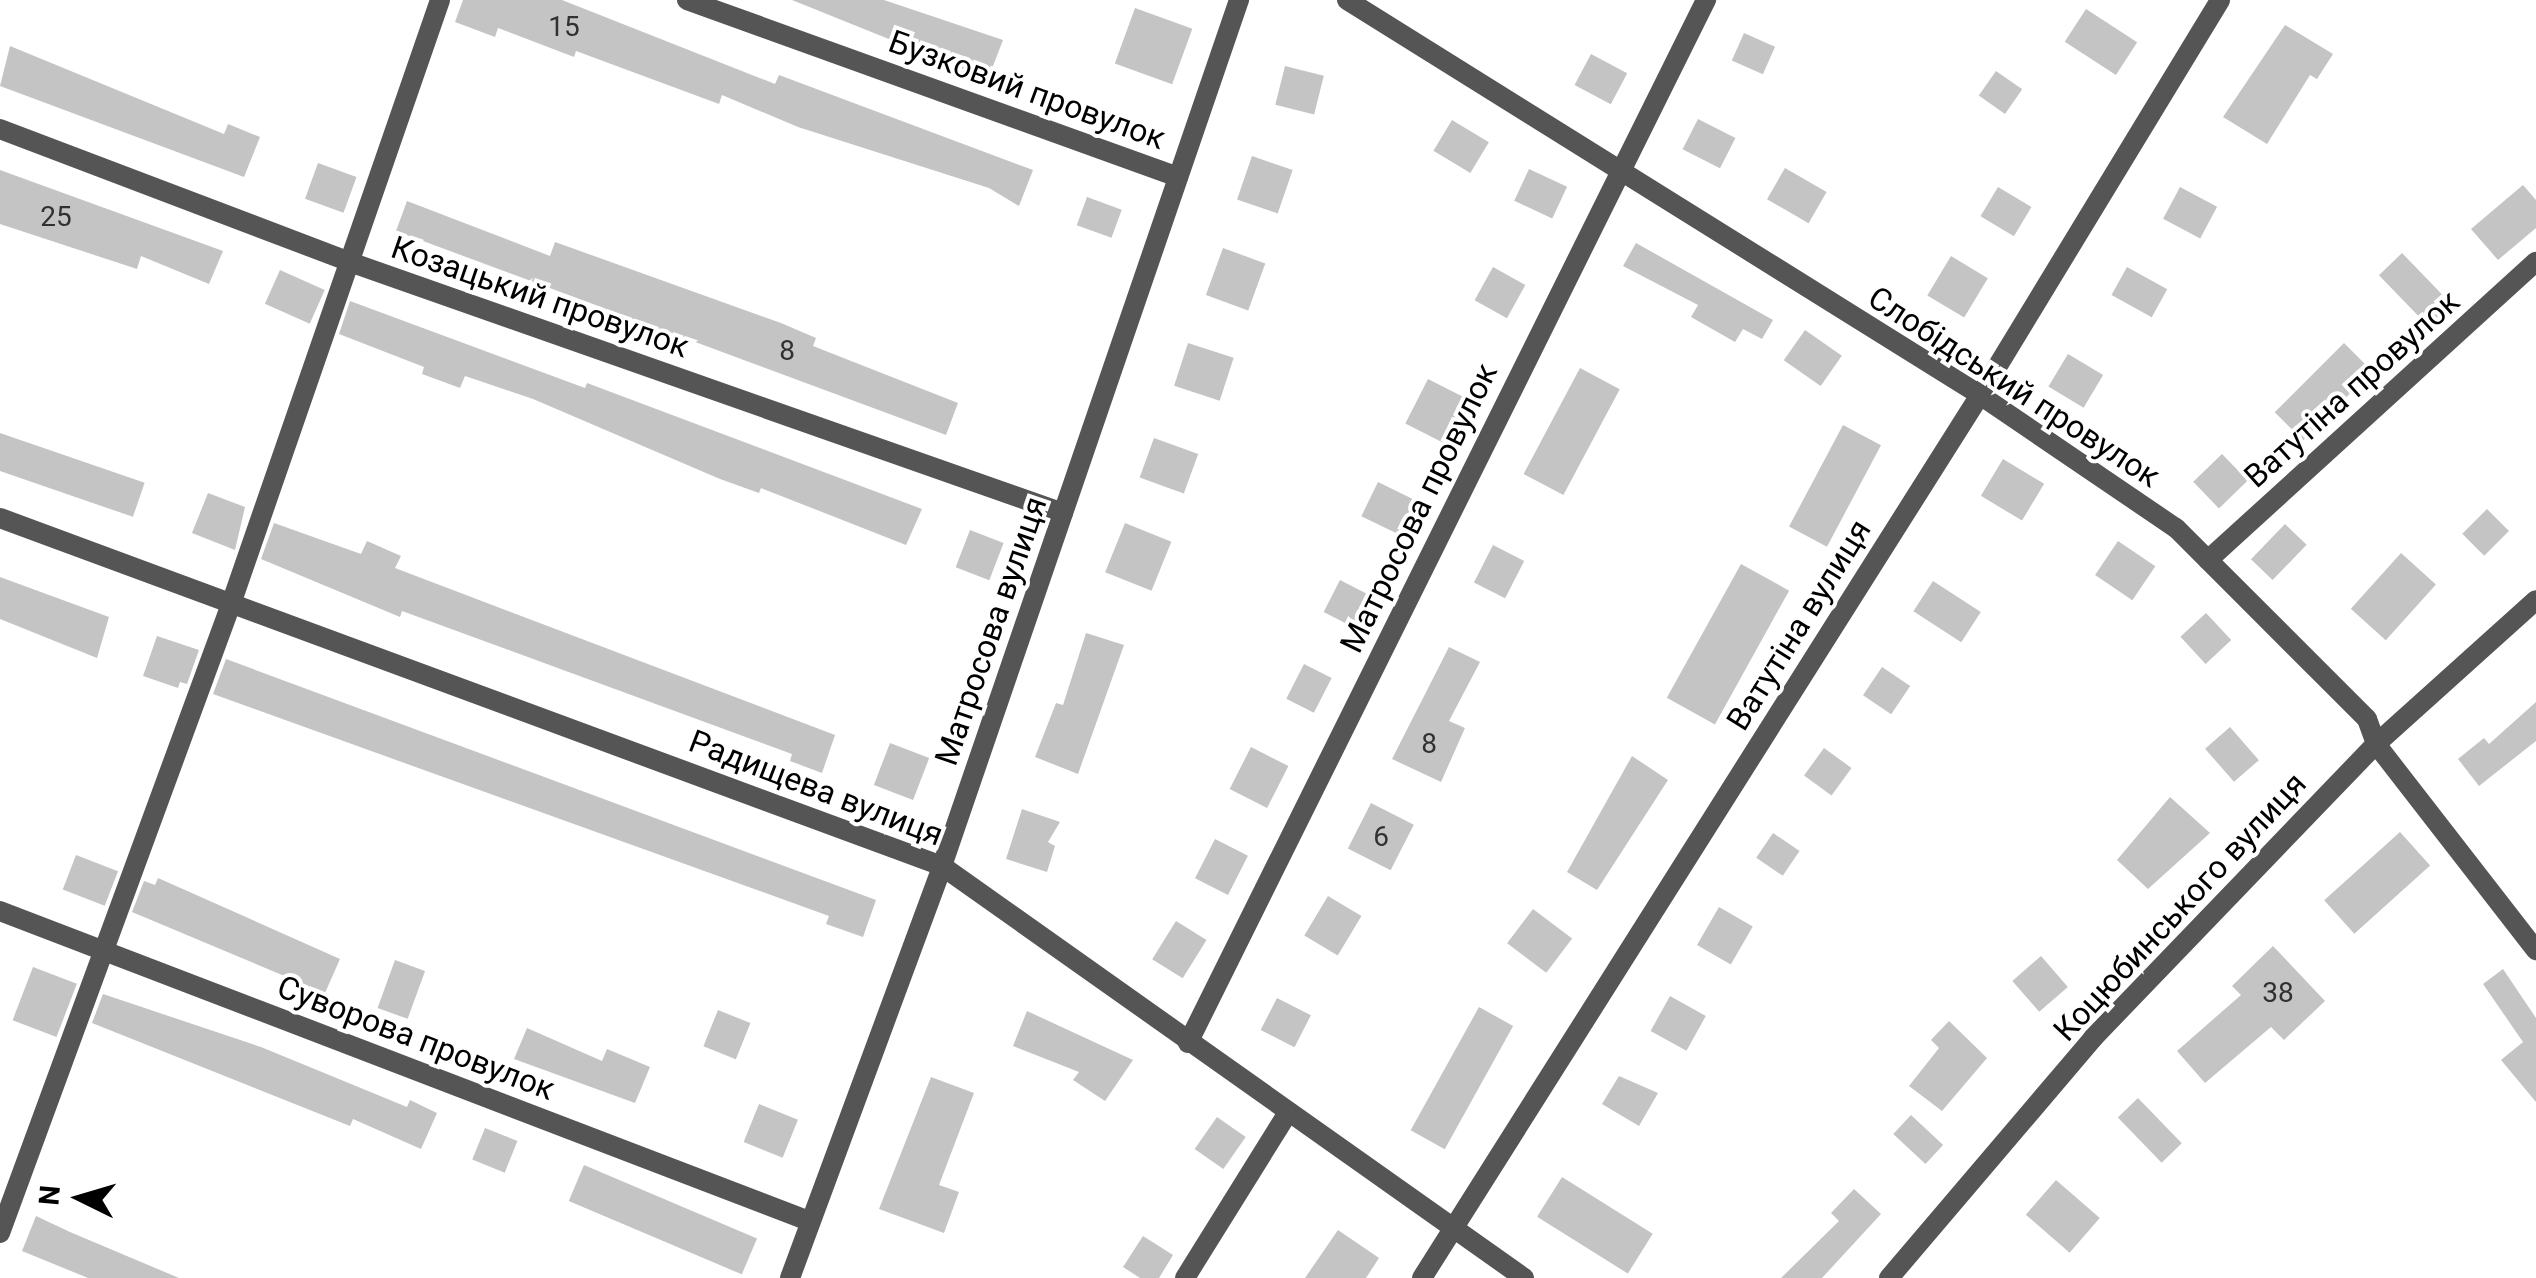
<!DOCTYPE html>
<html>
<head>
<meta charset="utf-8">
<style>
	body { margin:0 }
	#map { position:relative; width:2536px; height:1278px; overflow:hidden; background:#fff; font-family:Roboto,sans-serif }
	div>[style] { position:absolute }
	.building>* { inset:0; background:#c4c4c4; transform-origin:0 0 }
	.street>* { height:20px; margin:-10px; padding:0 10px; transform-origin:10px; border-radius:10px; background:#555 }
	span { translate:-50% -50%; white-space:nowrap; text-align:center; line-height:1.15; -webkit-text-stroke:8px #fff; paint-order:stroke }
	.number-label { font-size:28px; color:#313131 }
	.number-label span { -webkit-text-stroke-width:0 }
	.street-label { font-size:32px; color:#000 }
	.north { position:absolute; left:30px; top:1148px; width:100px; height:100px; -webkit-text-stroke:8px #fff; paint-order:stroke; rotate:275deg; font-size:28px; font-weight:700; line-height:40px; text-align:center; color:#000 }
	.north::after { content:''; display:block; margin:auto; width:35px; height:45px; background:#000; clip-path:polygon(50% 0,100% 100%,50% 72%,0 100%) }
</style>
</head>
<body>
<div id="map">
	<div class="building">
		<div style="clip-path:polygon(463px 0,562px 0,775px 84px,779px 75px,1033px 170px,1019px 206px,989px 188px,798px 127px,722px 95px,719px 104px,576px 51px,574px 57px,498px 28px,495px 37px,455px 22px)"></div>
		<div style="clip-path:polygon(792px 0,884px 0,1003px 40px,988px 79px)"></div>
		<div style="left:1135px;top:8px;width:61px;height:59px;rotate:20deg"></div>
		<div style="left:2086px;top:9px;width:61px;height:39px;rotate:33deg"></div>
		<div style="clip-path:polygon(2285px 25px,2333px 54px,2317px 79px,2310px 75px,2267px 144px,2223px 117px)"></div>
		<div style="left:1744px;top:33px;width:34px;height:30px;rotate:24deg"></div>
		<div style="clip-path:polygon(10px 46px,224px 134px,228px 124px,260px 137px,244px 177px,0 86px)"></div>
		<div style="left:1591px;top:54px;width:41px;height:35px;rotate:28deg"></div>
		<div style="left:1285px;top:66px;width:40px;height:40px;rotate:14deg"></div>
		<div style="left:1996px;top:71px;width:32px;height:30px;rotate:35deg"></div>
		<div style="left:1698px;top:119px;width:42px;height:34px;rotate:27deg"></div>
		<div style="left:1452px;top:120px;width:43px;height:36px;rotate:31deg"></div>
		<div style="left:1252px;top:156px;width:43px;height:46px;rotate:19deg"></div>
		<div style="left:318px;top:163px;width:41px;height:38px;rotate:20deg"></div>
		<div style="left:1785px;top:168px;width:48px;height:36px;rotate:30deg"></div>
		<div style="left:1529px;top:169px;width:42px;height:35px;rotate:25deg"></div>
		<div style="clip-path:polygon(0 170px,223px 251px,209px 284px,141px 256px,137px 269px,0 224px)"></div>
		<div style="clip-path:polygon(2523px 185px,2536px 200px,2536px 228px,2498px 260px,2471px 229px)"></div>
		<div style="left:1998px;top:187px;width:39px;height:34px;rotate:31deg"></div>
		<div style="left:2180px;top:187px;width:42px;height:36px;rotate:28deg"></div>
		<div style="left:1087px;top:197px;width:37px;height:30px;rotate:20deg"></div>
		<div style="clip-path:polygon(407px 201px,550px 256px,555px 242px,781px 323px,816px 338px,813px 346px,958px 403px,946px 435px,396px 231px)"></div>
		<div style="clip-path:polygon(1636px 243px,1773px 320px,1762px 339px,1743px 329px,1735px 342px,1691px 317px,1698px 305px,1623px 266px)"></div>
		<div style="left:1223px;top:248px;width:45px;height:50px;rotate:20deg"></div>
		<div style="left:2402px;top:253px;width:71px;height:32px;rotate:46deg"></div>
		<div style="left:1951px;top:256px;width:43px;height:46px;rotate:31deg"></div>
		<div style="left:1493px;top:267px;width:37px;height:38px;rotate:29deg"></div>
		<div style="left:2127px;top:267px;width:46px;height:32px;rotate:29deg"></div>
		<div style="left:280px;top:270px;width:49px;height:37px;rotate:24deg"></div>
		<div style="clip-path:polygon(350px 301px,585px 388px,587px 383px,922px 509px,906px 545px,761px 488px,759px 493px,720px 479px,533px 399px,465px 376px,460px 388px,422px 374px,424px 367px,339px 334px)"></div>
		<div style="left:1805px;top:330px;width:45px;height:37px;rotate:35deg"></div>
		<div style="left:1188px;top:343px;width:48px;height:45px;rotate:18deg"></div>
		<div style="left:2344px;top:343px;width:40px;height:98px;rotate:45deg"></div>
		<div style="left:2068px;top:354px;width:41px;height:38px;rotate:31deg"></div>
		<div style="left:1580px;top:368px;width:45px;height:120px;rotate:28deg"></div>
		<div style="left:1428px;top:379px;width:42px;height:50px;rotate:27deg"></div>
		<div style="left:1843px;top:425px;width:43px;height:115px;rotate:28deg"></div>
		<div style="left:0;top:433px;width:153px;height:36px;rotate:19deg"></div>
		<div style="left:1154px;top:438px;width:47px;height:42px;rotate:20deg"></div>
		<div style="left:2222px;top:454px;width:37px;height:40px;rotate:46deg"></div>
		<div style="left:2003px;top:459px;width:48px;height:43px;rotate:31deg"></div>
		<div style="left:1378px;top:482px;width:46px;height:38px;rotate:26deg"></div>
		<div style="clip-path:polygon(208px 493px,245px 507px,235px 550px,192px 533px)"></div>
		<div style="left:2487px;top:509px;width:31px;height:35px;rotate:45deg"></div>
		<div style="clip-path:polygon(274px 523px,361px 554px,367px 541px,401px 556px,395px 568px,835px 735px,822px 773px,790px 761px,792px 754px,402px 611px,400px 617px,261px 559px)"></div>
		<div style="left:1125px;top:523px;width:50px;height:53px;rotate:22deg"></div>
		<div style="left:2285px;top:524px;width:30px;height:49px;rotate:44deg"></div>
		<div style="left:970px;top:530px;width:36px;height:40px;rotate:21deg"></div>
		<div style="left:2118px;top:541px;width:45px;height:41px;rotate:34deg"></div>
		<div style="left:1493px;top:545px;width:35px;height:42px;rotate:27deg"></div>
		<div style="left:2401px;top:553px;width:47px;height:75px;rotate:42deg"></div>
		<div style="left:1741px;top:564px;width:55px;height:153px;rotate:29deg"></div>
		<div style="clip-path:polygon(0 577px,109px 617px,97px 658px,0 619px)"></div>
		<div style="left:1340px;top:580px;width:35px;height:36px;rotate:27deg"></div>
		<div style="left:1933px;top:581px;width:57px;height:36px;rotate:33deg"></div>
		<div style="left:2206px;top:613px;width:37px;height:35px;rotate:47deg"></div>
		<div style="clip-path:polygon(1086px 633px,1124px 645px,1078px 774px,1035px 757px,1056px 703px,1063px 705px)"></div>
		<div style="clip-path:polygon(157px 636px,199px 650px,187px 684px,180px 682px,178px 688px,143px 676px)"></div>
		<div style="clip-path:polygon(1449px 647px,1480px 662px,1449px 721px,1465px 728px,1441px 782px,1392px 759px)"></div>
		<div style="clip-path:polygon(226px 659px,876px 900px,863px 937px,826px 924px,829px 916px,213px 694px)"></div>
		<div style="left:1304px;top:664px;width:31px;height:39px;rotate:27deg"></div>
		<div style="left:1882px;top:667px;width:34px;height:34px;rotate:34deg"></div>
		<div style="clip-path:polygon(2536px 702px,2536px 741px,2479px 786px,2458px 759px,2484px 738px,2489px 744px)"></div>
		<div style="left:2230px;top:727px;width:44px;height:33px;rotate:49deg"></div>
		<div style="left:890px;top:743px;width:42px;height:45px;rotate:21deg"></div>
		<div style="left:1251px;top:747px;width:42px;height:47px;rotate:27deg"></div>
		<div style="left:1824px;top:748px;width:34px;height:34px;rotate:36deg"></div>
		<div style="clip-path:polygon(1632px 756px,1668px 780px,1597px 890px,1567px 872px)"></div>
		<div style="clip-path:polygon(2170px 797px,2210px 833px,2148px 889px,2117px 860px)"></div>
		<div style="left:1371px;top:803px;width:48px;height:51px;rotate:27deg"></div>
		<div style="clip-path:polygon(1022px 809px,1060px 822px,1048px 842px,1055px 846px,1047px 872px,1006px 859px)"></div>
		<div style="left:2400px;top:832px;width:45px;height:102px;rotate:48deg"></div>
		<div style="left:1773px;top:833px;width:32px;height:30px;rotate:34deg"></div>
		<div style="left:1215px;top:839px;width:37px;height:44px;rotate:27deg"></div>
		<div style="left:76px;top:855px;width:45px;height:37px;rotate:21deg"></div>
		<div style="clip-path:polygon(158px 878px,340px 959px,325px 993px,132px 912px,144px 881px,155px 885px)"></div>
		<div style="left:1328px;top:896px;width:39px;height:46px;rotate:31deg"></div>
		<div style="left:1719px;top:907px;width:39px;height:44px;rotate:30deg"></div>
		<div style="left:1533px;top:909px;width:49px;height:43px;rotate:37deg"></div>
		<div style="left:1176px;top:921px;width:36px;height:45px;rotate:32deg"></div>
		<div style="clip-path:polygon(2273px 946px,2325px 1001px,2284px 1040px,2271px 1027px,2205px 1083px,2177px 1051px,2241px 995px,2232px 986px)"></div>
		<div style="left:2041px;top:956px;width:41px;height:38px;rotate:49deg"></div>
		<div style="left:395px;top:960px;width:32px;height:51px;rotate:20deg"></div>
		<div style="left:33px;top:967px;width:47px;height:57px;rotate:21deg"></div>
		<div style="clip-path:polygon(2503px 969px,2536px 1018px,2536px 1102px,2501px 1060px,2523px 1042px,2483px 984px)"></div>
		<div style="clip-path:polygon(103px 994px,261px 1047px,407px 1107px,410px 1100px,437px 1113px,421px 1149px,353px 1119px,350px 1126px,92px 1023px)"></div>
		<div style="left:1670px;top:996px;width:41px;height:40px;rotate:29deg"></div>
		<div style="left:1277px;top:998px;width:38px;height:36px;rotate:27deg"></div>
		<div style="left:1479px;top:1007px;width:39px;height:141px;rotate:29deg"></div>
		<div style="left:718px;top:1010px;width:35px;height:39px;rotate:22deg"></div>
		<div style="clip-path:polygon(1027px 1011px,1133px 1060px,1105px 1101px,1073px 1080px,1079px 1072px,1013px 1046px)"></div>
		<div style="clip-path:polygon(1949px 1021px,1987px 1058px,1942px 1111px,1909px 1086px,1939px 1048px,1931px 1040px)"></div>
		<div style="clip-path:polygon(527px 1028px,602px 1061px,607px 1049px,650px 1067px,635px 1103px,514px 1059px)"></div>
		<div style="clip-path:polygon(1619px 1076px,1658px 1093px,1639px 1126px,1602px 1104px)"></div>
		<div style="clip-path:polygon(931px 1077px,974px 1093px,939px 1185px,959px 1192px,944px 1233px,879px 1209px)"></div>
		<div style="left:2138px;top:1098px;width:63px;height:28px;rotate:46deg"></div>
		<div style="left:759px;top:1104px;width:42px;height:41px;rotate:22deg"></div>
		<div style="left:1911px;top:1115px;width:44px;height:26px;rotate:43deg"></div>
		<div style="left:1217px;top:1117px;width:35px;height:39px;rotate:35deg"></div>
		<div style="left:485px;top:1128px;width:35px;height:34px;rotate:22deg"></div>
		<div style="left:584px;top:1165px;width:188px;height:39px;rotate:23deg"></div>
		<div style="left:1562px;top:1177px;width:107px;height:47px;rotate:32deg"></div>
		<div style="left:2056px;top:1180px;width:58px;height:46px;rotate:41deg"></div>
		<div style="clip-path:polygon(1854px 1189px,1881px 1214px,1822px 1278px,1781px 1278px,1839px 1221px,1831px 1213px)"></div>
		<div style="clip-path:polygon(36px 1216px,70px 1232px,179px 1278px,88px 1278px,22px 1251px)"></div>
		<div style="clip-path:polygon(1338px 1230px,1379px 1258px,1366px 1278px,1305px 1278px)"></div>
		<div style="clip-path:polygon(1143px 1236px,1173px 1255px,1159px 1278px,1140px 1278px,1123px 1267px)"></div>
	</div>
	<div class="street">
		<div style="left:687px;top:0;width:522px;rotate:19.82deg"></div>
		<div style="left:1347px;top:0;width:746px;rotate:31.96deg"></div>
		<div style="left:1980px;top:395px;width:237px;rotate:34.2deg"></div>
		<div style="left:2176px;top:528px;width:270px;rotate:45deg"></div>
		<div style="left:2367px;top:719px;width:27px;rotate:70deg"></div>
		<div style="left:2376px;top:744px;width:261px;rotate:52.2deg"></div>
		<div style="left:0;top:129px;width:371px;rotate:20.8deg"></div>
		<div style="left:347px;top:261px;width:759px;rotate:19.39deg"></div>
		<div style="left:0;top:518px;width:1004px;rotate:20.28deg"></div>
		<div style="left:942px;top:866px;width:713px;rotate:35.29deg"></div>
		<div style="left:2208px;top:560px;width:443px;rotate:-42.3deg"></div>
		<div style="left:0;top:911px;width:866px;rotate:20.97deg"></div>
		<div style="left:1188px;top:1043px;width:1165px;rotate:-63.59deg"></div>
		<div style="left:0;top:1233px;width:670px;rotate:-69.83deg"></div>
		<div style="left:231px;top:604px;width:639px;rotate:-70.91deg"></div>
		<div style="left:790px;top:1278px;width:439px;rotate:-69.7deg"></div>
		<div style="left:942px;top:866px;width:916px;rotate:-71.07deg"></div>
		<div style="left:1185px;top:1278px;width:193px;rotate:-58.1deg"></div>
		<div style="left:1422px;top:1278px;width:1045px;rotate:-57.71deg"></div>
		<div style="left:1980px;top:395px;width:462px;rotate:-58.7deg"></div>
		<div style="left:1889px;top:1278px;width:315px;rotate:-49.6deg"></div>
		<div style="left:2093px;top:1038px;width:408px;rotate:-46.1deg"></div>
		<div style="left:2376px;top:744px;width:215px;rotate:-42deg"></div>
	</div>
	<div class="number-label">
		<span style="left:564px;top:27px">15</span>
		<span style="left:56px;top:217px">25</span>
		<span style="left:787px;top:351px">8</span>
		<span style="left:1429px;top:744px">8</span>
		<span style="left:1381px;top:837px">6</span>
		<span style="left:2278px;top:993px">38</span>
	</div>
	<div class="street-label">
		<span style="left:1027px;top:90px;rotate:20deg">Бузковий провулок</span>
		<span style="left:540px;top:297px;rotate:19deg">Козацький провулок</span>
		<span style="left:2014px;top:387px;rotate:33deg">Слобідський провулок</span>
		<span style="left:2352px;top:389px;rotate:-42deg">Ватутіна провулок</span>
		<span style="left:1419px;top:508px;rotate:-64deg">Матросова провулок</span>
		<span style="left:1799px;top:625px;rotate:-58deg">Ватутіна вулиця</span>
		<span style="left:991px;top:631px;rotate:-71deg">Матросова вулиця</span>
		<span style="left:816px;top:788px;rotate:21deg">Радищева вулиця</span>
		<span style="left:2180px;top:907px;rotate:-47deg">Коцюбинського вулиця</span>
		<span style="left:416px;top:1038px;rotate:21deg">Суворова провулок</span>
	</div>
	<div class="north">N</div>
</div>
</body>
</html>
